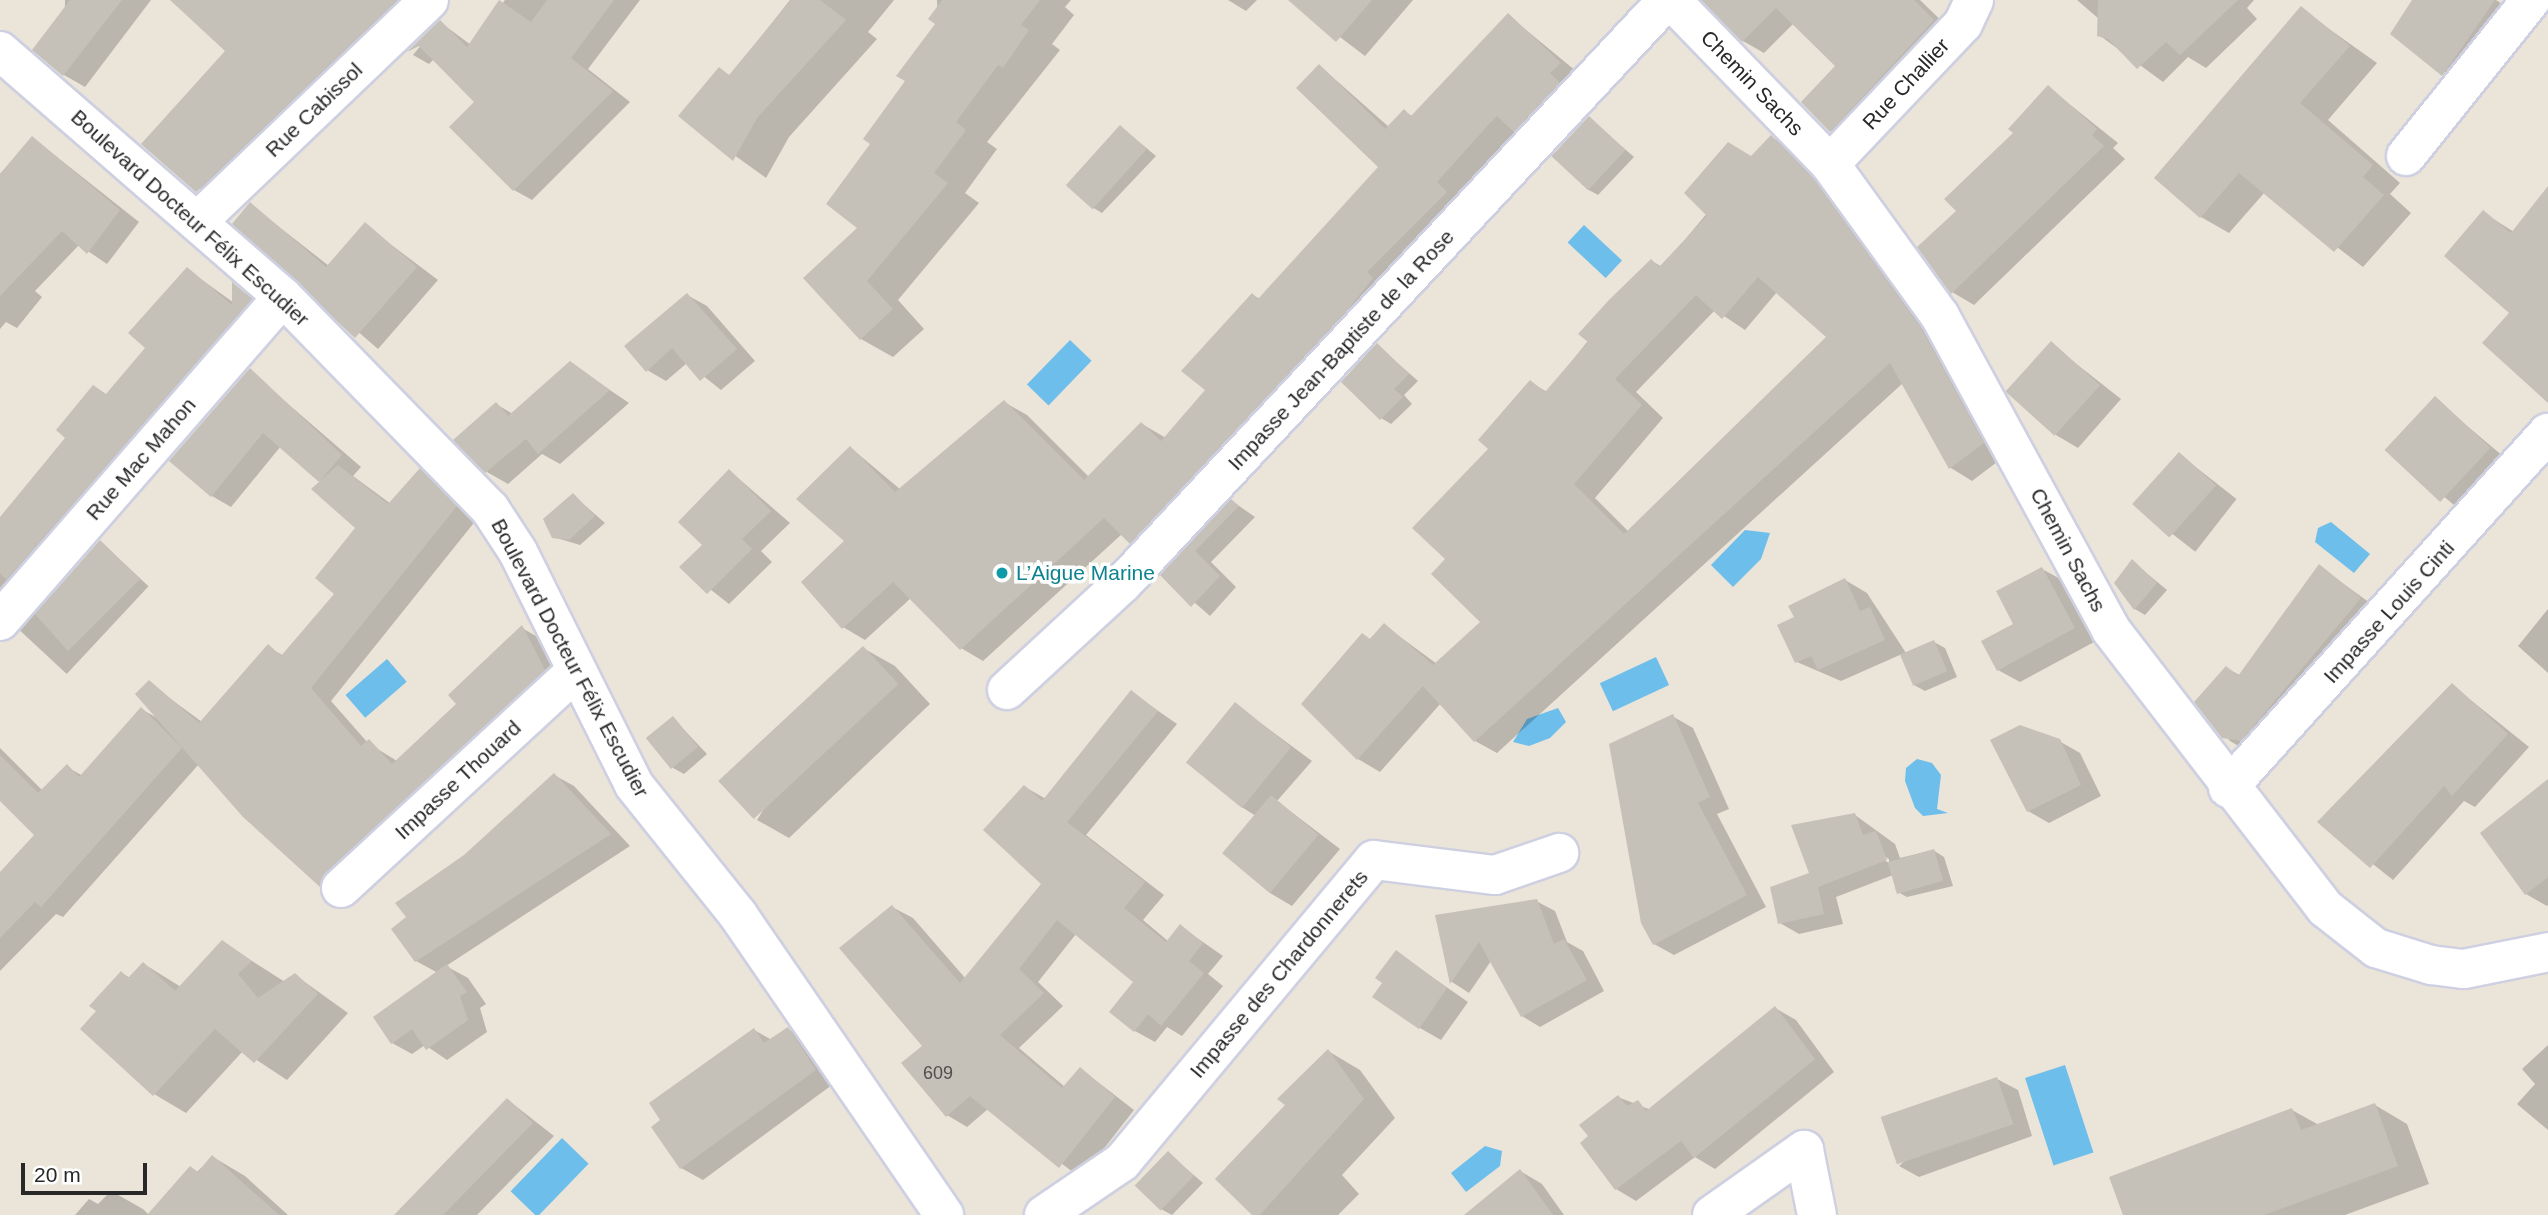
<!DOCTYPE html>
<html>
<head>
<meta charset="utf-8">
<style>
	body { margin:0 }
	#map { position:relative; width:2548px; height:1215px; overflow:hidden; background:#eae4d9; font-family:Arial,sans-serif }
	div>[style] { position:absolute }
	.water>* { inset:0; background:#6dbeeb; transform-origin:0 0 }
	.shadow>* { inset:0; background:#0003; transform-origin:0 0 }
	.building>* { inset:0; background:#c5c1b9; transform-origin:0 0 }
	.roads { filter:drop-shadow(2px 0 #ced0e1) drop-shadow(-2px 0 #ced0e1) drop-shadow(0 2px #ced0e1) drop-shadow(0 -2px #ced0e1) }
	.minor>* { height:38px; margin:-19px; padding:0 19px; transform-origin:19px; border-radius:19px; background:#fff }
	.dots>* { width:19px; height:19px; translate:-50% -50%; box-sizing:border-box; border:4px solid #fff; border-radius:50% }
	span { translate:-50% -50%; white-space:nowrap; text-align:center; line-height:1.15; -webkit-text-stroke:7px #fff; paint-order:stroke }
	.number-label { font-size:18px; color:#4f4e4c }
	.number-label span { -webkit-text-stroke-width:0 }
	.street-label { font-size:21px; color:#282828 }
	.culture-label { font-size:21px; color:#0d838f }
	.left { translate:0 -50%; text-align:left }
	.scale { position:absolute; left:21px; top:1163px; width:126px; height:32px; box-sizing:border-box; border:4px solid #282828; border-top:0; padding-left:9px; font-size:21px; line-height:24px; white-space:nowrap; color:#282828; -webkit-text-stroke:5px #fff; paint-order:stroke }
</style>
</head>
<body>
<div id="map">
	<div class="water">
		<div style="left:1584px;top:225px;width:52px;height:24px;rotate:43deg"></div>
		<div style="left:1070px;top:340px;width:30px;height:62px;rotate:44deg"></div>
		<div style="clip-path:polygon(2331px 522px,2370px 554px,2354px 573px,2315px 542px,2318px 528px)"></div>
		<div style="clip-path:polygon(1745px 530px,1770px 533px,1761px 559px,1733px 587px,1711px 565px)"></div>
		<div style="left:1656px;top:657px;width:31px;height:62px;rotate:65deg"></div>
		<div style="left:387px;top:659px;width:30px;height:55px;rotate:49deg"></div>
		<div style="clip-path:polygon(1558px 708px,1566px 722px,1550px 738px,1529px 746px,1513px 742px,1527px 719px)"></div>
		<div style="clip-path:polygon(1917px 759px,1932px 763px,1941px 775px,1937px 809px,1948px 813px,1923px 816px,1915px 808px,1905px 781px,1906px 768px)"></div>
		<div style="left:2065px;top:1065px;width:92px;height:42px;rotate:72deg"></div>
		<div style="left:562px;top:1138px;width:37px;height:74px;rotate:44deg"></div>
		<div style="clip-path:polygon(1485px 1146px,1502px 1151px,1500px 1166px,1466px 1192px,1451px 1173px)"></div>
	</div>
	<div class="shadow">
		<div style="clip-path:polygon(65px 0,151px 0,85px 87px,64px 75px)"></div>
		<div style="clip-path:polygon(181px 0,425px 0,215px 201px,143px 144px,228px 51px)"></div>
		<div style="clip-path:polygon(505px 0,640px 0,588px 69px,630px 102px,532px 200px,514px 190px,477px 102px,434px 59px,429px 64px,413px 55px,440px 22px,471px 45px)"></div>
		<div style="clip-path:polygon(790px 0,894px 0,868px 32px,877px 39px,789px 137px,766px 178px,680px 116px,719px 69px,730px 76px)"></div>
		<div style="clip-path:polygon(937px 0,1071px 0,1065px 7px,1074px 15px,1052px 44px,1060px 50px,987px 142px,997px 149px,965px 193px,979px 203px,898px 300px,924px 329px,893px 357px,861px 339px,805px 279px,860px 228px,873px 144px,938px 24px)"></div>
		<div style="clip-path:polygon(1228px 0,1257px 0,1246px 11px)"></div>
		<div style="clip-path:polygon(1291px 0,1413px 0,1365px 56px)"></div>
		<div style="clip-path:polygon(1719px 0,1920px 0,1954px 33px,1852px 143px,1831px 131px,1837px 65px,1794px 23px,1764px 53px,1743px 41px)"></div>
		<div style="clip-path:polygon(2077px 0,2254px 0,2247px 8px,2257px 19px,2206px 68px,2188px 57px,2163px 82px,2099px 35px,2099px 19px)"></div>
		<div style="clip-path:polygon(2414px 0,2496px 0,2516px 13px,2465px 87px,2392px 34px)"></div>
		<div style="clip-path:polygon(2301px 9px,2377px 63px,2328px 120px,2400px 183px,2390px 194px,2411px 213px,2363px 267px,2265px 192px,2229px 233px,2201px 217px)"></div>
		<div style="clip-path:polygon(1508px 15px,1582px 76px,1537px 144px,1512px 135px,1153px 555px,1122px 534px,983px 661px,961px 648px,911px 598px,865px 640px,843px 627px,851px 448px,901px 490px,1004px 402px,1027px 415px,1089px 477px,1142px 424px,1166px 438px,1207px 390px,1253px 295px,1260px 299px,1381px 167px,1320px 66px,1389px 127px,1404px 111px,1412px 116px)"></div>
		<div style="clip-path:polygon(2048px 87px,2118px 143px,2113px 148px,2125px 159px,1974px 305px,1952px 292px,1958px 212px)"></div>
		<div style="clip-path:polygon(1589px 118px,1634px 157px,1598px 195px,1587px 189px)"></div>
		<div style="clip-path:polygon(1121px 127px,1156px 156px,1102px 213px,1092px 207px)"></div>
		<div style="clip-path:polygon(evenodd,1771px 137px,1793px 149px,1835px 193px,1943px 342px,2005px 456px,1972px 481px,1951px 468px,1903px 383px,1497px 753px,1475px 741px,1441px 703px,1380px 772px,1358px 759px,1303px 704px,1384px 625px,1437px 664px,1482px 622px,1447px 559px,1491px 449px,1530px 382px,1547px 392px,1652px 261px,1662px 267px,1771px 137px,1777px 292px,1828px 337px,1629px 532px,1595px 498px,1663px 418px,1636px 392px,1715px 310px,1745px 330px,1777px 292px)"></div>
		<div style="clip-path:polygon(33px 138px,139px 222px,107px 264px,79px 245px,35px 291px,42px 297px,17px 328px,6px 322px,0 329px,0 174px)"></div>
		<div style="clip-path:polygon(2548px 201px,2548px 397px,2512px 313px,2484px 213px,2514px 232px)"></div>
		<div style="clip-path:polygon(250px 204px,329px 266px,365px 225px,438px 280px,378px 349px,234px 224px)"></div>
		<div style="clip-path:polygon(187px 269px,234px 303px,234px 285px,272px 312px,0 636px,0 519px,147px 348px)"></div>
		<div style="clip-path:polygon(687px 295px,707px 306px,755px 361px,721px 390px,687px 363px,666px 381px,647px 370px)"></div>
		<div style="clip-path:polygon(2051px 344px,2121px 399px,2078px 448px,2056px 435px)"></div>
		<div style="clip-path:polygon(1377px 345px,1418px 381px,1404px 395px,1412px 404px,1391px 424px,1381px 418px)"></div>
		<div style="clip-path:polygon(570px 363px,629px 403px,560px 464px,542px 454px,508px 484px,487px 472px,496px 404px,513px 414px)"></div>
		<div style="clip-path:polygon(250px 371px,361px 467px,353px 476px,391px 504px,420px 470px,477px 519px,331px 701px,368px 743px,397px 761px,459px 704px,522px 628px,543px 640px,565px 682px,341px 897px,244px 816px,199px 764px,63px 917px,56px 914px,0 971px,0 875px,36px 834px,0 799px,0 748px,43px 791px,67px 767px,83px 776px,141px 709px,159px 719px,149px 683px,202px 722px,268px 647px,284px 656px,336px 594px,357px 528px,322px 482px,281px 446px,231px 507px,212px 496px)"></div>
		<div style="left:2435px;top:399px;width:99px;height:69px;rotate:40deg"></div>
		<div style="left:2179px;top:454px;width:73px;height:67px;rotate:38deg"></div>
		<div style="clip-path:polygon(730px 471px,790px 523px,761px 551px,772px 562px,729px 604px,682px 567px,704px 545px)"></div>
		<div style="clip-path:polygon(573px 495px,605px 523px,580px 545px,553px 537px)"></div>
		<div style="clip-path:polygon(1232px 501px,1255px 517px,1211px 562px,1236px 587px,1210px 616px,1163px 575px)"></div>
		<div style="left:101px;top:542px;width:65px;height:120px;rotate:43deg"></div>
		<div style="clip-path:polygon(2133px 562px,2167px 590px,2145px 615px,2135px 609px)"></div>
		<div style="clip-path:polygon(2319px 566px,2381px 611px,2251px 753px,2230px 741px,2197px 702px,2227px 668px,2241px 676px)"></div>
		<div style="clip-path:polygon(2042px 569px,2064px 581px,2096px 641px,2020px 682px,1998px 670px)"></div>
		<div style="clip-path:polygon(1845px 580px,1867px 593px,1906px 653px,1934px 642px,1945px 648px,1957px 677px,1925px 691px,1914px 685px,1902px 654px,1841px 681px,1797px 662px,1796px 618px)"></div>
		<div style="clip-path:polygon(2548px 609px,2548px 673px,2518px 646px)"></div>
		<div style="clip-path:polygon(863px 648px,895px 666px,930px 704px,789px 838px,757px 820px)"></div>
		<div style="clip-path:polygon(2452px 685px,2529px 747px,2475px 807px,2464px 801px,2393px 880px,2320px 822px)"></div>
		<div style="clip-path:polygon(1131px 692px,1177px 724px,1086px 835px,1164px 895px,1143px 920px,1168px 941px,1180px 926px,1223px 956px,1208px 974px,1223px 986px,1182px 1036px,1167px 1027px,1155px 1042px,1135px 1031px,1135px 982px,1076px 934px,1038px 982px,1063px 1006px,1019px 1048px,1065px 1087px,1081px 1069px,1134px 1110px,1081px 1178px,988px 1109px,967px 1127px,947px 1115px,892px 907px,913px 918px,966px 979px,1043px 884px,1025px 787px,1046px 799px)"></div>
		<div style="clip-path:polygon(1235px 704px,1312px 761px,1277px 801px,1340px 849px,1292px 906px,1270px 893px,1256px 816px,1240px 806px)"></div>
		<div style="clip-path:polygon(1672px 716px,1693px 728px,1729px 809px,1717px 814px,1766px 907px,1674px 955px,1654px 944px)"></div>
		<div style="clip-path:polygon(673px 718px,707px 754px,684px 774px,673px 768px)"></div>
		<div style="clip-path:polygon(2059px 741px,2080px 753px,2101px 796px,2049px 823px,2028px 811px)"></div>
		<div style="clip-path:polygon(554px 775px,574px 786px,630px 846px,446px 966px,468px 978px,486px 1004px,480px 1008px,487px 1032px,447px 1060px,425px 1045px,412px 1054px,392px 1043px,438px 973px,416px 961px,408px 918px)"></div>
		<div style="clip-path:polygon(2548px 798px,2548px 905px,2547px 906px,2526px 894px)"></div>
		<div style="clip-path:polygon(evenodd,1855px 815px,1895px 844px,1900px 858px,1933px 850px,1944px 857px,1953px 886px,1907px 897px,1896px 891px,1893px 875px,1836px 897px,1843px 924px,1799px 934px,1780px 923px,1855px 815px,1880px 854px,1889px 859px,1889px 863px,1879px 857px,1880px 854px)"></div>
		<div style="clip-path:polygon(1536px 901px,1555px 911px,1567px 942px,1583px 951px,1604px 991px,1540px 1027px,1522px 1016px,1491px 961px,1469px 993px,1452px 982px,1437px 917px)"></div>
		<div style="clip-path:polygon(222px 942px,285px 982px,295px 975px,348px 1013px,287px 1080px,243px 1051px,186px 1113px,154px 1094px,98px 1011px,122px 973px,130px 978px,144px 964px,181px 987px)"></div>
		<div style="clip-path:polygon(1396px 952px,1468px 1002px,1441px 1040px,1420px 1028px,1385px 982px)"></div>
		<div style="clip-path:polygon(1775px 1008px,1796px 1020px,1834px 1072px,1715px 1169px,1695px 1157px,1636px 1201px,1616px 1189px,1590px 1137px,1618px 1097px,1651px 1110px)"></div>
		<div style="clip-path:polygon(788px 1029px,809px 1041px,836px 1082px,703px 1180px,681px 1168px,754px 1030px,772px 1040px)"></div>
		<div style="clip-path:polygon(2548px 1045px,2548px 1130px,2517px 1104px,2535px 1084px,2522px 1069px)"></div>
		<div style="clip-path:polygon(1328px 1051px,1360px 1070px,1395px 1118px,1342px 1175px,1359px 1194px,1338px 1215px,1255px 1215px,1287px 1105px)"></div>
		<div style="clip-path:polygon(1997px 1079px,2018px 1090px,2032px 1136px,1919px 1177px,1899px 1166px)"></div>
		<div style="clip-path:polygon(508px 1100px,554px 1136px,477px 1215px,415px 1215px)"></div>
		<div style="clip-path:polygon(2375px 1105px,2407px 1124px,2429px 1184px,2345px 1215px,2125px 1215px,2292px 1110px,2319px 1125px)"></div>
		<div style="clip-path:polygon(1168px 1153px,1203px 1183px,1172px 1215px,1161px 1209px)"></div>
		<div style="clip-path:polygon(213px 1157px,245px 1176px,288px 1215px,150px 1215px)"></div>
		<div style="clip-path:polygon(1520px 1171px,1542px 1184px,1564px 1215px,1466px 1215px)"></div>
		<div style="clip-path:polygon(111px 1191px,143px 1209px,149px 1215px,75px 1215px,89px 1199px,98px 1204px)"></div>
	</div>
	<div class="building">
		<div style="clip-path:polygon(70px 0,122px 0,63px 76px,32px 50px)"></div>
		<div style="clip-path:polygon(170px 0,397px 0,196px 192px,141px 144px,225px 51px)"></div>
		<div style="clip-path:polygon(499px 0,531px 22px,547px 0,614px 0,571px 58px,613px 91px,513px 191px,449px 127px,474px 102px,419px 46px,407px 52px,440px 20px,467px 47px)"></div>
		<div style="clip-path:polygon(791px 0,820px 0,846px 20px,757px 118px,733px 161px,678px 116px,719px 67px,729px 75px)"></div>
		<div style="clip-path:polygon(942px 0,1040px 0,1021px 25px,1029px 30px,1003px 68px,998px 65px,956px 122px,966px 130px,934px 173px,948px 183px,867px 281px,893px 309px,860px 340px,803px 278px,857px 228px,826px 204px,870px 144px,863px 139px,905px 81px,896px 76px,935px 24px,928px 19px)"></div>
		<div style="clip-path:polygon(1288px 0,1372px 0,1336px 42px)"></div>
		<div style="clip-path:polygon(1701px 0,1914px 0,1934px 20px,1830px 132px,1801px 102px,1835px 66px,1776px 8px,1742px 42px)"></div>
		<div style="clip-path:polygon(2098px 0,2238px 0,2180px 55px,2166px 42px,2137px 69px,2108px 39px,2097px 36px)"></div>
		<div style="clip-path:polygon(2412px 0,2495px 0,2442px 76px,2390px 34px)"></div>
		<div style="clip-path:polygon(2301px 6px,2350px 46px,2300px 103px,2373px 165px,2363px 177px,2384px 195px,2334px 252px,2239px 173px,2200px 218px,2154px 178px)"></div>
		<div style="clip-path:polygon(1508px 13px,1561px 63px,1550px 73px,1560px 83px,1514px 132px,1497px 116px,1490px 123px,1437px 182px,1447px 192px,1367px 272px,1373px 278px,1345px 313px,1130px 544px,1104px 518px,960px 650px,893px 582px,842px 629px,801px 582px,844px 541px,796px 499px,850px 446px,895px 492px,1004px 400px,1084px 480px,1141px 422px,1161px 441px,1205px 390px,1181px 371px,1252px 293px,1258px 299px,1378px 167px,1296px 88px,1319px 64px,1385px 129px,1404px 109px,1411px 116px)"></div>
		<div style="clip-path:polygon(2048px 85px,2097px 129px,2092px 135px,2104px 146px,1951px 294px,1917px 247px,1956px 211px,1944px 199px,2013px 133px,2008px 129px)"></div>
		<div style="left:1589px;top:116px;width:50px;height:55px;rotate:43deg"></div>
		<div style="left:1120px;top:125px;width:36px;height:81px;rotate:42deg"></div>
		<div style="clip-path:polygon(evenodd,1771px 135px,1813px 178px,1921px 328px,1984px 443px,1949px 469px,1890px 363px,1474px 742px,1423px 686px,1357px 760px,1301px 704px,1362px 633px,1370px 639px,1384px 623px,1433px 665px,1480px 622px,1431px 574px,1445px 559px,1412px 528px,1488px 449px,1478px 440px,1530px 380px,1545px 392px,1588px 342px,1578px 334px,1609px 300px,1651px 259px,1659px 267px,1707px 216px,1684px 193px,1728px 142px,1751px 156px,1771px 135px,1758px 277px,1826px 337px,1624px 534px,1574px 484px,1642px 405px,1615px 379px,1696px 295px,1722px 319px,1758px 277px)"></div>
		<div style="clip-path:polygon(32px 136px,120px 210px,87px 254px,62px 231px,0 296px,0 174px)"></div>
		<div style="clip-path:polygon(2548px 186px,2548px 403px,2482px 343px,2509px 313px,2444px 256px,2483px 210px,2511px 233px)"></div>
		<div style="clip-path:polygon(250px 202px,326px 267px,365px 222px,417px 267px,355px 338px,232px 224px)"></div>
		<div style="clip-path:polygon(187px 267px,232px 305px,232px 282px,252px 299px,6px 580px,0 573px,0 517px,65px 438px,56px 430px,93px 385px,106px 394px,145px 348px,128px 333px)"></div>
		<div style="clip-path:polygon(687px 293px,737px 349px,700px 381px,672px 348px,646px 372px,624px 346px)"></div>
		<div style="left:2051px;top:341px;width:66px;height:68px;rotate:42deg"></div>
		<div style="clip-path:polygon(1377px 343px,1409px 374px,1394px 389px,1403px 397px,1380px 420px,1341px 382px)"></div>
		<div style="clip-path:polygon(570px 361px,610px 390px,538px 454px,526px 439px,485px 473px,453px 440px,496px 402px,508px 416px)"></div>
		<div style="clip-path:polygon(250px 368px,342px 455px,319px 482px,263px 433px,211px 497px,169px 461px)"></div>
		<div style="left:2435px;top:396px;width:76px;height:74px;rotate:43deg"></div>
		<div style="left:2179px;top:452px;width:50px;height:70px;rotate:42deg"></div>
		<div style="clip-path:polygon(338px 465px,388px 504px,420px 468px,457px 506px,311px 688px,361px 746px,369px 739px,392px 764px,456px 704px,448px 695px,522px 625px,545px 670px,326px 872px,320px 887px,243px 817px,135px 694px,149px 680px,199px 723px,268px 644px,281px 656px,334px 594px,315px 578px,355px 528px,311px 489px)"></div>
		<div style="clip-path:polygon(729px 469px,771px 511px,742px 539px,752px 549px,707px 594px,679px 567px,702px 545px,678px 522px)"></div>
		<div style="clip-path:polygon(573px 493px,595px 516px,569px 540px,552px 538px,543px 519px)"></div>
		<div style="clip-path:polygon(1231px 499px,1239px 506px,1195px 551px,1220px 576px,1191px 607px,1160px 575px)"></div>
		<div style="clip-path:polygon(100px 540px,140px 579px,68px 651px,35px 614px)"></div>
		<div style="clip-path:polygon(2132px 559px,2157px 583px,2134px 610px,2114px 583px)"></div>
		<div style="clip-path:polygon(2319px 564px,2361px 598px,2241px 741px,2222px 738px,2194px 702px,2226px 666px,2238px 676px)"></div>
		<div style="clip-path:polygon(2042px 567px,2075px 628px,1997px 671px,1981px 641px,2013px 624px,1996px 591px)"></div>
		<div style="clip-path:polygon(1845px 578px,1860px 611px,1870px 607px,1885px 640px,1818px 670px,1811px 656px,1795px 663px,1777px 625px,1794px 617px,1788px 606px)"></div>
		<div style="left:1934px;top:640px;width:34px;height:37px;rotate:67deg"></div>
		<div style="left:863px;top:646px;width:52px;height:198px;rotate:47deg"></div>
		<div style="clip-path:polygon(2452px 683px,2508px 734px,2452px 796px,2444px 786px,2370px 868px,2317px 822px)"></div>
		<div style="clip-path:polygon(1131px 690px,1158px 711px,1067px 822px,1145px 882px,1124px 908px,1166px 942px,1180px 924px,1203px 943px,1189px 961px,1204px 973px,1161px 1026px,1148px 1014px,1134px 1032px,1109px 1012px,1133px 982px,1057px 920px,1019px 969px,1044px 993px,1000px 1035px,1062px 1088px,1080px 1067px,1115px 1097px,1059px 1168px,970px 1096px,946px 1117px,901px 1063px,922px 1046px,839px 948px,892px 905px,960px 983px,1041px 884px,983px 830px,1024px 785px,1042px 801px)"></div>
		<div style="left:1235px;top:702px;width:72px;height:78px;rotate:39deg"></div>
		<div style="clip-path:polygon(141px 707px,182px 748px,41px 907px,35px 902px,0 938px,0 872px,34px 835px,0 801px,0 755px,38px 793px,67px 764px,79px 777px)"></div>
		<div style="clip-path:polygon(1673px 714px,1710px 797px,1698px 803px,1747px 895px,1653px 945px,1641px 923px,1609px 744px)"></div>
		<div style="left:673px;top:716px;width:40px;height:35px;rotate:51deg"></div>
		<div style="clip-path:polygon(2020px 725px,2060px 739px,2081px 785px,2027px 812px,1990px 740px)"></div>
		<div style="clip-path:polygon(554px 773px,611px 834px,415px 962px,391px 929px,406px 917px,395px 903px,464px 855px)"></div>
		<div style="clip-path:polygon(2548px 779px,2548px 877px,2525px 895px,2480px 833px)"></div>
		<div style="left:1271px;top:795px;width:62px;height:76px;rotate:40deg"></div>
		<div style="clip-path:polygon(1855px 813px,1863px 835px,1876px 831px,1887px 860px,1818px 887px,1824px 914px,1778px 924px,1770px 887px,1809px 873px,1791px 825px)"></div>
		<div style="left:1934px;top:849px;width:33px;height:48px;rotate:74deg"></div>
		<div style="clip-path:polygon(1537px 899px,1554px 944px,1564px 939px,1587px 980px,1521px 1017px,1479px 942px,1450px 984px,1435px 915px)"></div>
		<div style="clip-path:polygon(222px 940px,252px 961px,238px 974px,258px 998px,295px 973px,318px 994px,254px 1063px,215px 1029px,153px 1096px,80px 1029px,96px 1011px,89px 1006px,121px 971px,128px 978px,143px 962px,175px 991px)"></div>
		<div style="clip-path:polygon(1396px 950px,1447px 988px,1419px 1029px,1372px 997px,1382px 983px,1375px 978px)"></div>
		<div style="clip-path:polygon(447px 964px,467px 992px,460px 996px,468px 1020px,426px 1050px,412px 1029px,391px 1044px,373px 1017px)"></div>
		<div style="clip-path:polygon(1775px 1006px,1815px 1059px,1694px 1158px,1681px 1141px,1615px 1190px,1580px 1143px,1588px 1136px,1579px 1125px,1618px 1095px,1627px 1106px,1638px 1100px,1646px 1111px)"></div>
		<div style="clip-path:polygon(788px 1027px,816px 1070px,680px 1169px,651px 1127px,660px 1120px,649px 1103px,754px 1028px,764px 1043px)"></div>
		<div style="clip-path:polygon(1328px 1049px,1364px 1099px,1260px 1215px,1252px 1215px,1215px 1179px,1285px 1105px,1277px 1099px)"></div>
		<div style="left:1997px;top:1077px;width:50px;height:123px;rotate:71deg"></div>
		<div style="clip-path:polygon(507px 1098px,533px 1123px,443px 1215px,394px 1215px)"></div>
		<div style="clip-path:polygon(2375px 1103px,2398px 1166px,2264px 1215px,2123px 1215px,2109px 1177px,2292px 1108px,2301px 1130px)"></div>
		<div style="left:1168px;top:1151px;width:36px;height:48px;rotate:44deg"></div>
		<div style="clip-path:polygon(212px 1155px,279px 1215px,147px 1215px,190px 1166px,198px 1172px)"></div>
		<div style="clip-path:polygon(1520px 1169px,1553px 1215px,1464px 1215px)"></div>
	</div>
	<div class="roads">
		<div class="minor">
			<div style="left:1671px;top:0;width:228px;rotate:45.9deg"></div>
			<div style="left:1830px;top:164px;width:188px;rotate:54.1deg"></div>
			<div style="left:1940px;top:316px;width:358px;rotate:61.4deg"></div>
			<div style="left:2111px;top:630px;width:351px;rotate:52.4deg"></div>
			<div style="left:2325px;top:908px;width:65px;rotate:38.1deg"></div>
			<div style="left:2376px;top:948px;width:58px;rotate:17.2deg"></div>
			<div style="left:2431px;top:965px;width:33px;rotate:7deg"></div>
			<div style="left:2464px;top:969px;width:86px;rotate:-11.4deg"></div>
			<div style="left:0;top:51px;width:375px;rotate:41deg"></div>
			<div style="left:283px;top:297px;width:296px;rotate:45.7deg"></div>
			<div style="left:490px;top:509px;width:51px;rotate:56.9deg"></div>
			<div style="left:518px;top:552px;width:260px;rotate:63.5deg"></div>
			<div style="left:634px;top:785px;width:166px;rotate:51.3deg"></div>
			<div style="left:738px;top:915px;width:364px;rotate:55.5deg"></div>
			<div style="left:2406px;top:156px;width:200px;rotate:-51.3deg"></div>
			<div style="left:1830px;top:164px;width:193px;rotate:-46.5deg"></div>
			<div style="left:1963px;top:24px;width:26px;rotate:-65deg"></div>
			<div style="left:199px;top:220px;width:318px;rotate:-43.7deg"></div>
			<div style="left:0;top:621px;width:430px;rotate:-48.9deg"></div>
			<div style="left:1007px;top:690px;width:158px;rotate:-42.7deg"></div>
			<div style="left:1123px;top:583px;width:797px;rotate:-46.98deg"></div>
			<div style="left:2228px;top:788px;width:478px;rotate:-48deg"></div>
			<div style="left:341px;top:888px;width:320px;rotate:-42.7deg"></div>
			<div style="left:1044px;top:1215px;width:94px;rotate:-34.2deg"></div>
			<div style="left:1122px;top:1162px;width:393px;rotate:-50.2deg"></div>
			<div style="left:1374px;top:860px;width:122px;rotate:7.1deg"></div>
			<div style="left:1495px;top:875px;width:68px;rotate:-19deg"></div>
			<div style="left:1712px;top:1215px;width:113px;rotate:-35.2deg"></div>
			<div style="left:1804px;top:1150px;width:66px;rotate:78.7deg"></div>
		</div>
	</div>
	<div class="dots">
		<div style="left:1002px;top:573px;background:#0f9aa8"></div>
	</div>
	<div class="number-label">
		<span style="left:938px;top:1073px">609</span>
	</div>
	<div class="street-label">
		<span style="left:1752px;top:83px;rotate:46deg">Chemin Sachs</span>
		<span style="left:1906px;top:84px;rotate:-47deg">Rue Challier</span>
		<span style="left:314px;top:110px;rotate:-44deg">Rue Cabissol</span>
		<span style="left:190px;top:218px;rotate:42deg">Boulevard Docteur Félix Escudier</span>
		<span style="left:1341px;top:350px;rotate:-47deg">Impasse Jean-Baptiste de la Rose</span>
		<span style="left:141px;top:459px;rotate:-49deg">Rue Mac Mahon</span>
		<span style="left:2068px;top:550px;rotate:62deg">Chemin Sachs</span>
		<span style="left:2389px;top:612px;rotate:-48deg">Impasse Louis Cinti</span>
		<span style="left:570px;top:658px;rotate:62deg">Boulevard Docteur Félix Escudier</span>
		<span style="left:458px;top:780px;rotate:-43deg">Impasse Thouard</span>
		<span style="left:1279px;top:974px;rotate:-50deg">Impasse des Chardonnerets</span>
	</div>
	<div class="culture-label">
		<span class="left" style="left:1016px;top:573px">L’Aigue Marine</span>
	</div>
	<div class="scale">20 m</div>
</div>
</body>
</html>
